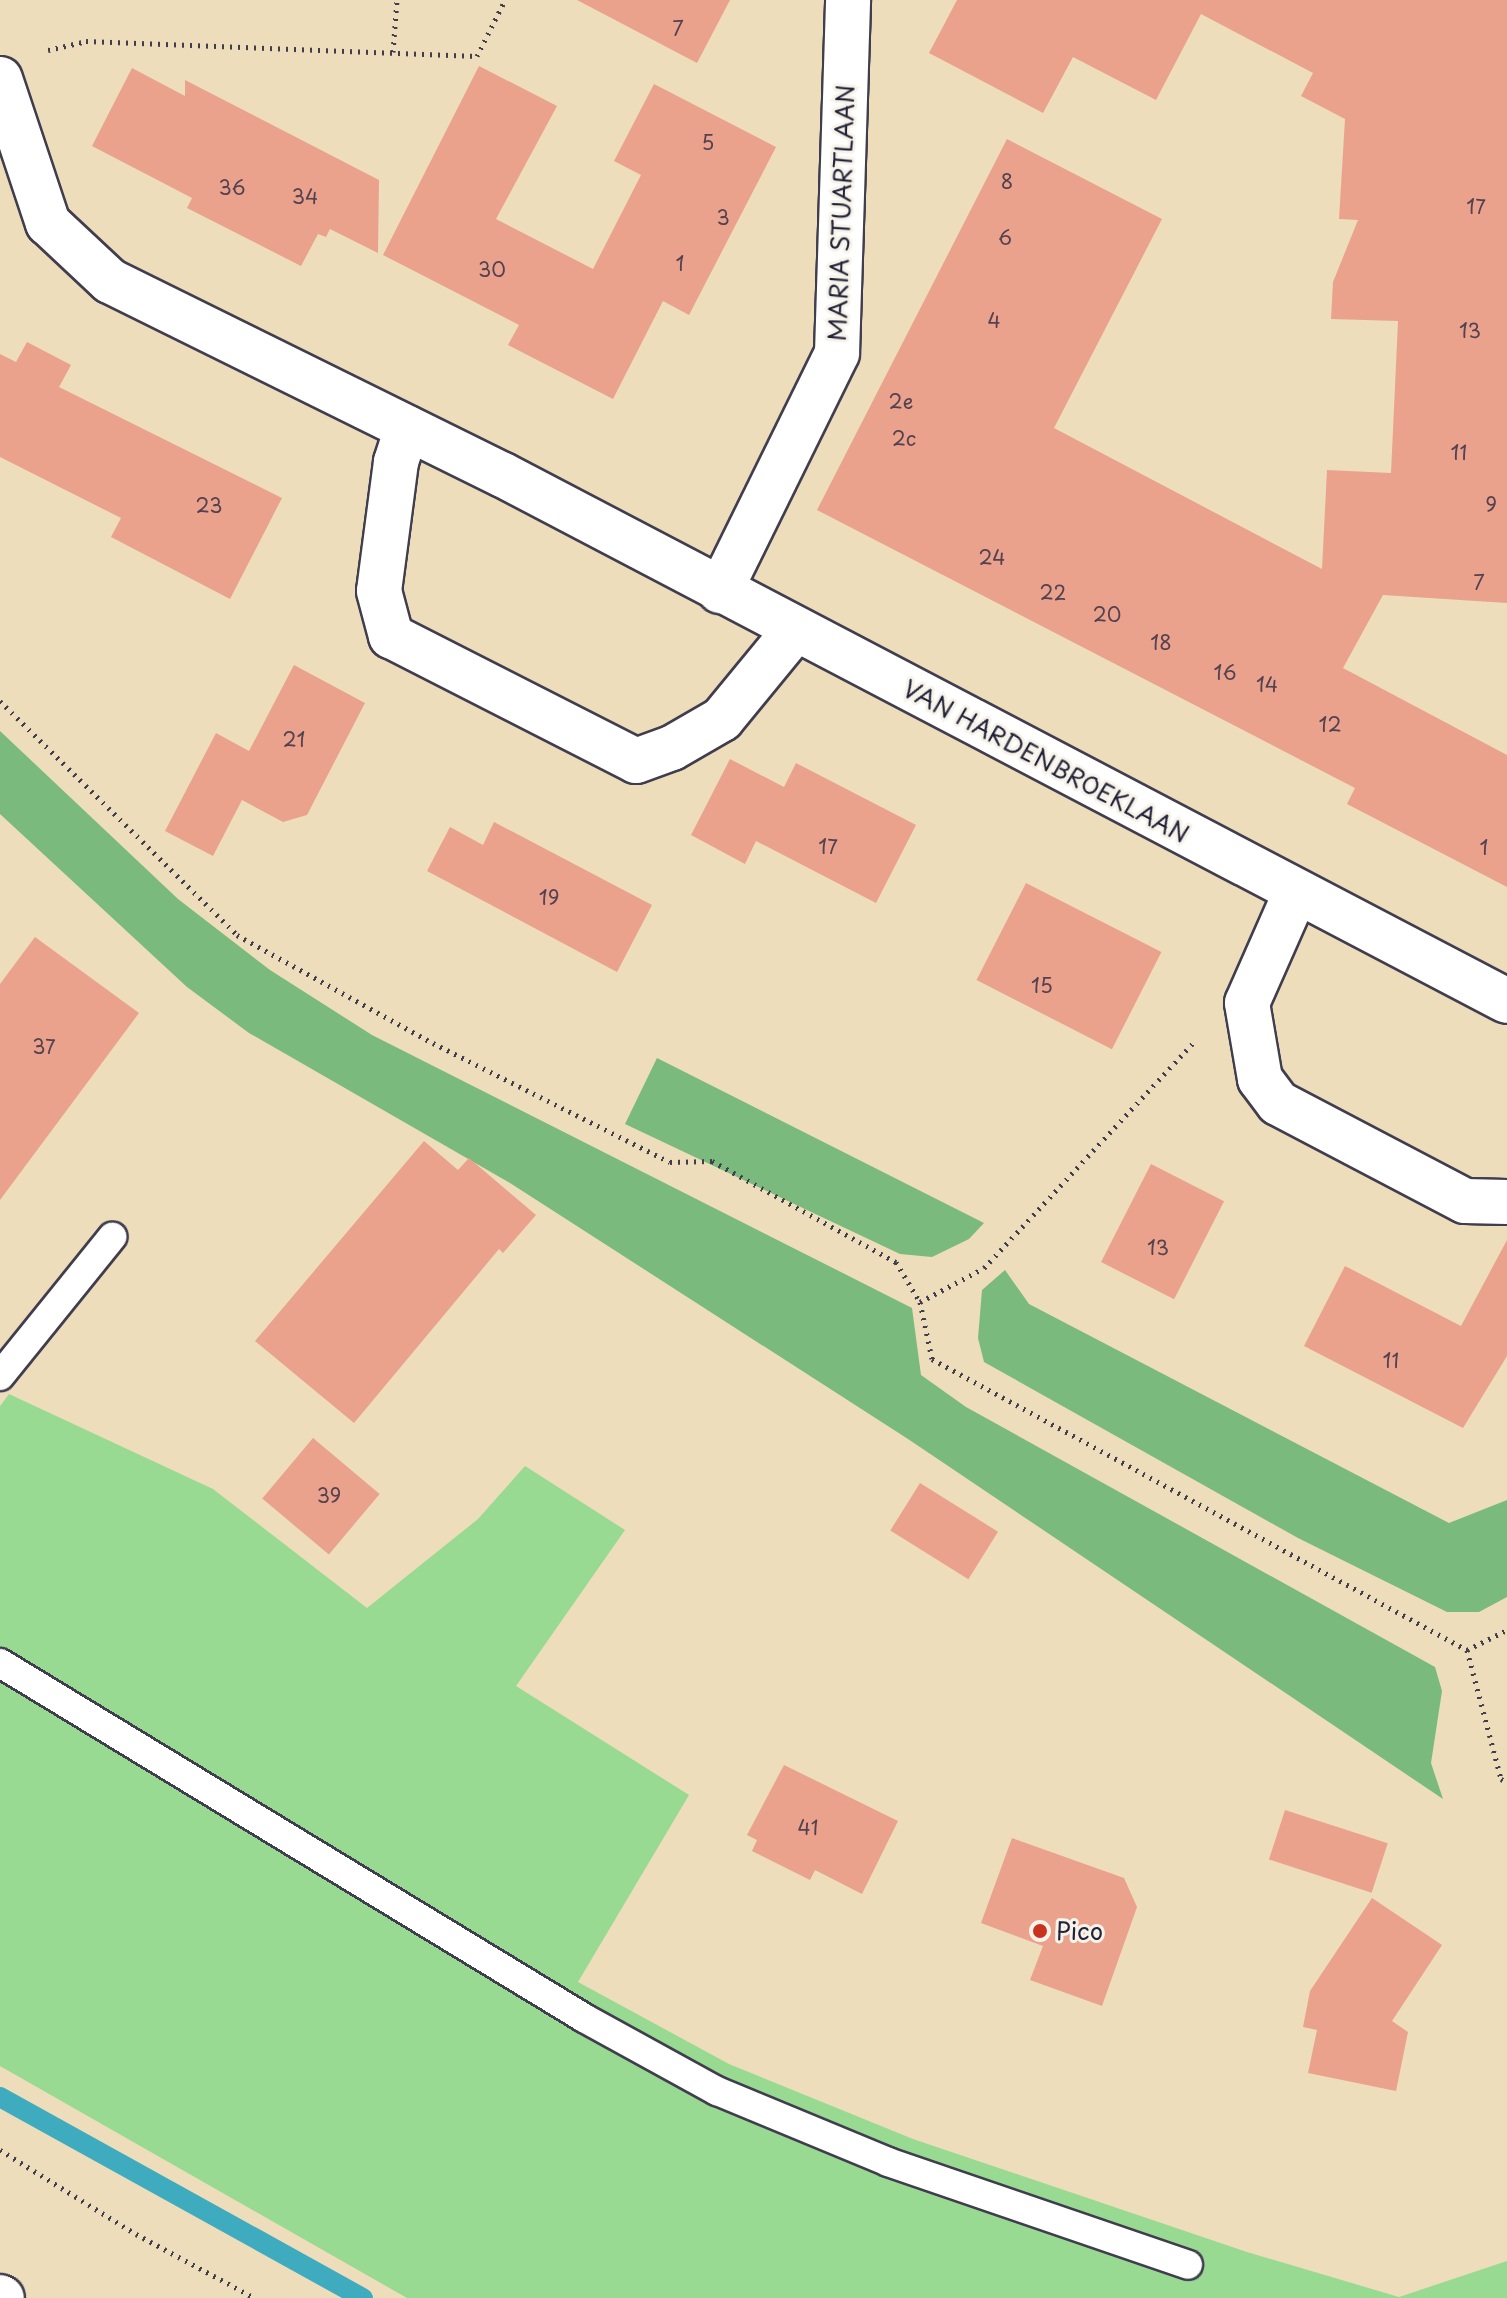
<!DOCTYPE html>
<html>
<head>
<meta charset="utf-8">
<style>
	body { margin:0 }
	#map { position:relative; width:1507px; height:2298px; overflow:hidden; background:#edddbb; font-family:"Playpen Sans",sans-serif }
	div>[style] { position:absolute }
	.green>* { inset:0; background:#98da92 }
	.forest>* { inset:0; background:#7aba7c }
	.stream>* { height:20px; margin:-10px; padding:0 10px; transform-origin:10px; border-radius:10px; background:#3fabbe }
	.building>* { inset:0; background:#eaa28d; transform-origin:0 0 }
	.path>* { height:5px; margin-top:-2.5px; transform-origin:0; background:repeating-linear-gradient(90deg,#403e4e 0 2px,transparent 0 8px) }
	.roads { filter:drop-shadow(2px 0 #403e4e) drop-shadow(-2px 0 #403e4e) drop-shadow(0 2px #403e4e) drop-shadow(0 -2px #403e4e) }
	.lane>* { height:28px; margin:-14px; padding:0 14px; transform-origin:14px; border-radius:14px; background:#fff }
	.street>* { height:44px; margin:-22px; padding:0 22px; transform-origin:22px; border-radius:22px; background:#fff }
	.primary>* { height:44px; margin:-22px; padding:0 22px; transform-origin:22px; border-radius:22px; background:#fff }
	.dots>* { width:22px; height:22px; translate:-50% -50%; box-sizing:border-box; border:4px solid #f7f3e8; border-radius:50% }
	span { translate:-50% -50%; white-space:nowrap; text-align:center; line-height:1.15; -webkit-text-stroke:6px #f7f3e8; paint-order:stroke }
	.number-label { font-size:20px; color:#544250 }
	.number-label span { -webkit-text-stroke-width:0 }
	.street-label { font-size:24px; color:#22223b }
	.poi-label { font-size:24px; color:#22223b }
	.left { translate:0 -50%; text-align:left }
</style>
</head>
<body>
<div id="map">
	<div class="green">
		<div style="clip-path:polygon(9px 1394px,213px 1489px,367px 1608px,478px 1519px,525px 1466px,625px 1530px,516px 1686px,689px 1795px,578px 1982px,729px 2064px,913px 2139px,1247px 2252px,1399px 2297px,1507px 2261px,1507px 2298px,407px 2298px,0 2066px,0 1406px)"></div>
	</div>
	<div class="forest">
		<div style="clip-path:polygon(0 731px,178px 899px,270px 970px,372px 1035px,912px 1308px,921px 1375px,966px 1407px,1435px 1667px,1442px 1691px,1431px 1763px,1443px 1799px,908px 1439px,510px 1183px,249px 1033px,187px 987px,0 814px)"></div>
		<div style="clip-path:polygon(657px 1058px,984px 1223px,969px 1239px,932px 1257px,900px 1254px,625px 1124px)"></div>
		<div style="clip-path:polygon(1005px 1270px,1029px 1304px,1449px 1523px,1507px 1500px,1507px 1597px,1479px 1612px,1447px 1612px,1298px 1538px,984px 1362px,978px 1338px,982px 1290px)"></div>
	</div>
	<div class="stream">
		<div style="left:0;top:2097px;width:415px;rotate:29deg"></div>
	</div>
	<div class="building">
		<div style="clip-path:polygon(577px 0,730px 0,697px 63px)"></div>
		<div style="clip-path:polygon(957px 0,1507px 0,1507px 603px,1383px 595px,1343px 668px,1507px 755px,1507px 887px,1347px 804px,1355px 788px,817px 510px,1007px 139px,1162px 219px,1054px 428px,1322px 569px,1327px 470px,1391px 473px,1398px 321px,1331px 319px,1333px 282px,1358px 220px,1339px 219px,1345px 119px,1301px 96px,1313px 73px,1201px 14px,1156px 100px,1073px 57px,1043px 113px,929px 53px)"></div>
		<div style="clip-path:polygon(479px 66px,557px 106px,496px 219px,593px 269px,641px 175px,614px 161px,654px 84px,776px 147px,689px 315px,663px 301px,613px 399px,508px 345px,519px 325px,383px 255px)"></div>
		<div style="clip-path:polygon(132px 68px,185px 96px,185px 80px,379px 180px,378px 253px,330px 229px,326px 237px,318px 234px,301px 266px,187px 208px,192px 198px,92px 146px)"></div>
		<div style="clip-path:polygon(27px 342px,71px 365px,59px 387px,282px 498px,230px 599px,111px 537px,121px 518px,0 457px,0 354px,16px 362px)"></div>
		<div style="clip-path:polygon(294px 665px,365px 703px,307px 815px,283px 822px,242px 800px,213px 856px,165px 831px,216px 733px,249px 751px)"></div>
		<div style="clip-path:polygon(730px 759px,784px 787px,796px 763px,916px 825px,876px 903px,756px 841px,745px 864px,691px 835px)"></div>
		<div style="clip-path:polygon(494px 822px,652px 905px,617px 972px,427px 871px,450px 827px,483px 845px)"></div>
		<div style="left:1026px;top:883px;width:152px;height:109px;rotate:27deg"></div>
		<div style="clip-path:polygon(35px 937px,139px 1013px,0 1200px,0 984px)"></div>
		<div style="clip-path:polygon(424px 1141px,458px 1170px,469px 1158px,536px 1215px,503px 1253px,499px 1249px,354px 1423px,255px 1341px)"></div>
		<div style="left:1151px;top:1164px;width:82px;height:110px;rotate:27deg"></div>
		<div style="clip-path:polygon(1507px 1240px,1507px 1356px,1463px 1428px,1304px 1346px,1345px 1266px,1461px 1326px)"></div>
		<div style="left:313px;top:1438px;width:87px;height:79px;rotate:40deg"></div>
		<div style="left:920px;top:1483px;width:92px;height:56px;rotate:32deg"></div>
		<div style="clip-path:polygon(784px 1765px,898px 1821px,862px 1894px,815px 1870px,810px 1880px,752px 1851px,757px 1840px,747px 1835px)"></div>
		<div style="left:1285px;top:1810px;width:108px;height:52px;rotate:18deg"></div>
		<div style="clip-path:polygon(1012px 1838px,1124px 1878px,1137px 1907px,1102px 2006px,1030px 1980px,1043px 1946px,981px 1923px)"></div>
		<div style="clip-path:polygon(1372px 1898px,1442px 1945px,1392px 2021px,1408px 2032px,1396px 2091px,1308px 2073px,1317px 2030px,1303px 2027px,1310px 1991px)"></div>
	</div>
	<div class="path">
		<div style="left:48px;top:50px;width:39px;rotate:-13deg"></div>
		<div style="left:86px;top:41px;width:391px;rotate:2.2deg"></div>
		<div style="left:477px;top:56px;width:63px;rotate:-63.4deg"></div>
		<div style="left:393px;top:52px;width:52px;rotate:-85.6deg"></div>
		<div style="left:0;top:701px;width:333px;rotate:44.6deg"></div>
		<div style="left:237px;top:935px;width:224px;rotate:28.9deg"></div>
		<div style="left:433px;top:1043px;width:265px;rotate:26.7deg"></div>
		<div style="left:670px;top:1162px;width:42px;rotate:-1.4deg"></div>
		<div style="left:712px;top:1161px;width:210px;rotate:28.8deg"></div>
		<div style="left:896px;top:1262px;width:47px;rotate:59deg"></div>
		<div style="left:920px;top:1302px;width:58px;rotate:78.1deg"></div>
		<div style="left:932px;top:1359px;width:609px;rotate:28.54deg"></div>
		<div style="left:1467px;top:1650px;width:45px;rotate:-26.6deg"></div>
		<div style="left:920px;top:1302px;width:72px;rotate:-28deg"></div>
		<div style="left:984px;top:1268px;width:310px;rotate:-47.1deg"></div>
		<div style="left:1467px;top:1650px;width:133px;rotate:75.2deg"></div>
		<div style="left:1501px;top:1779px;width:7px;rotate:27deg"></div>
		<div style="left:0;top:2150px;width:160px;rotate:31.7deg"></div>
		<div style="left:136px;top:2234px;width:135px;rotate:28.3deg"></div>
	</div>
	<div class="roads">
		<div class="lane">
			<div style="left:0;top:1376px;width:179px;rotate:-51.1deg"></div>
			<div style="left:0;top:1663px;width:683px;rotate:31.29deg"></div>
			<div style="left:584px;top:2018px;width:152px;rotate:28.8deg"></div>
			<div style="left:717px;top:2091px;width:185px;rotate:22.5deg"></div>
			<div style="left:888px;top:2162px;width:317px;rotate:18.9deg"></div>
		</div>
		<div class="street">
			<div style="left:0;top:79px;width:152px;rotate:71.6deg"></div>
			<div style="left:48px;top:223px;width:85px;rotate:43.1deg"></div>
			<div style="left:110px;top:281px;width:438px;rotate:26.3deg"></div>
			<div style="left:503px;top:475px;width:1133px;rotate:27.65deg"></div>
			<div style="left:407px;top:428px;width:36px;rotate:108deg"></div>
			<div style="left:396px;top:462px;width:130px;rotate:97.5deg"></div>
			<div style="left:379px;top:591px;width:47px;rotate:75.1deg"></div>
			<div style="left:391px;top:636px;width:275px;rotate:27deg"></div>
			<div style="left:636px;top:761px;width:38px;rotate:-20deg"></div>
			<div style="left:672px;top:748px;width:58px;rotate:-30.1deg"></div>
			<div style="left:722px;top:719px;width:115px;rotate:-50.6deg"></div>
			<div style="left:720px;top:591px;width:265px;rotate:-63.8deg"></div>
			<div style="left:837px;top:353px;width:353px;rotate:-88.2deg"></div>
			<div style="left:1296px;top:892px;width:121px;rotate:113.8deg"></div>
			<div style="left:1247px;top:1003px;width:77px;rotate:80.3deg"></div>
			<div style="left:1260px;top:1079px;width:30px;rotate:53deg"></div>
			<div style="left:1278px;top:1103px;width:211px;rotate:27.7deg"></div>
			<div style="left:1465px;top:1201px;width:42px;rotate:1.4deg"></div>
		</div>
		<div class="primary">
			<div style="left:0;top:2297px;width:2px;rotate:27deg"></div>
		</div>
	</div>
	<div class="dots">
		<div style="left:1040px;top:1931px;background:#c8321e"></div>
	</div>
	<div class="number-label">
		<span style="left:678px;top:28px">7</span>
		<span style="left:708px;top:142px">5</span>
		<span style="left:1007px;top:181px">8</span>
		<span style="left:232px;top:187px">36</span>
		<span style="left:305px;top:196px">34</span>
		<span style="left:1476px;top:206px">17</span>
		<span style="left:723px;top:217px">3</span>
		<span style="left:1005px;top:237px">6</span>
		<span style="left:680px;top:263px">1</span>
		<span style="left:492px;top:269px">30</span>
		<span style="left:994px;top:320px">4</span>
		<span style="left:1470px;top:330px">13</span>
		<span style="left:901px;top:401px">2e</span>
		<span style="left:904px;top:438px">2c</span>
		<span style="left:1459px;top:452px">11</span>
		<span style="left:1491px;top:504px">9</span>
		<span style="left:209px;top:505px">23</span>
		<span style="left:992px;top:557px">24</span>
		<span style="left:1479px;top:582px">7</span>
		<span style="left:1053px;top:592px">22</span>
		<span style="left:1107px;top:614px">20</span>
		<span style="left:1161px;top:642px">18</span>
		<span style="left:1225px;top:672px">16</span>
		<span style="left:1267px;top:684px">14</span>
		<span style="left:1330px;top:724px">12</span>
		<span style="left:294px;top:739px">21</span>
		<span style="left:828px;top:846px">17</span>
		<span style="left:1484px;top:847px">1</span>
		<span style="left:549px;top:897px">19</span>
		<span style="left:1042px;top:985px">15</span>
		<span style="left:44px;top:1046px">37</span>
		<span style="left:1158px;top:1247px">13</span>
		<span style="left:1391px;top:1360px">11</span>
		<span style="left:329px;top:1495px">39</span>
		<span style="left:808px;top:1827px">41</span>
	</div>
	<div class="street-label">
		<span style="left:841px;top:213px;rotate:-88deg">MARIA STUARTLAAN</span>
		<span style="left:1046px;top:761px;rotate:28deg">VAN HARDENBROEKLAAN</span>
	</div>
	<div class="poi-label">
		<span class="left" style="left:1056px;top:1931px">Pico</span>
	</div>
</div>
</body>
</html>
